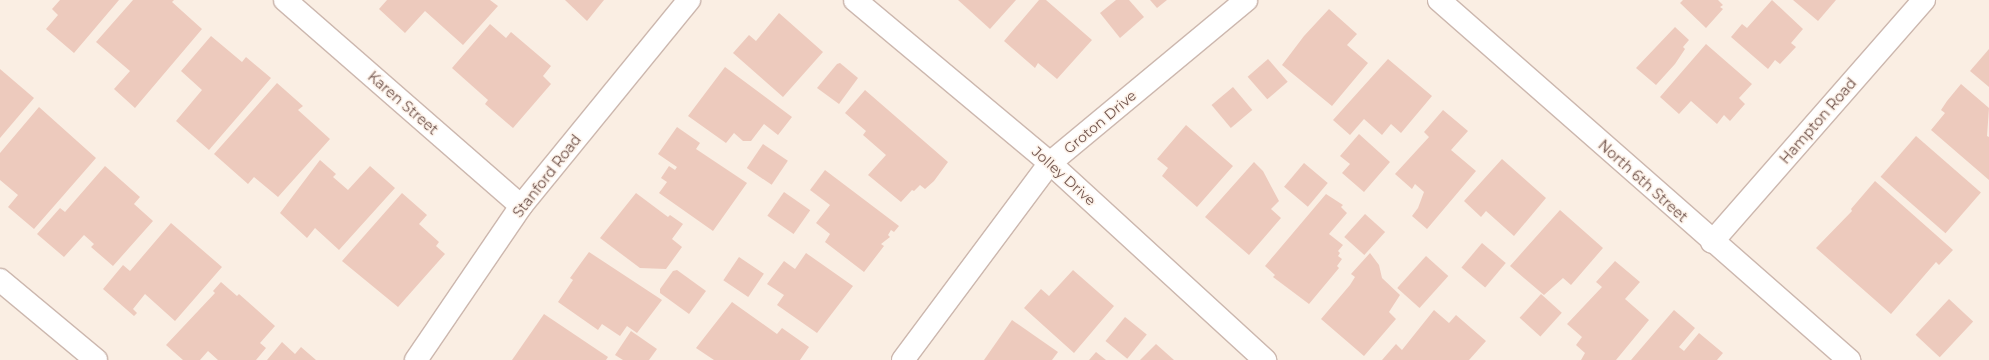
<!DOCTYPE html>
<html>
<head>
<meta charset="utf-8">
<style>
	body { margin:0 }
	#map { position:relative; width:1989px; height:360px; overflow:hidden; background:#faeee3; font-family:Montserrat,sans-serif }
	div>[style] { position:absolute }
	.building>* { inset:0; background:#edcabd; transform-origin:0 0 }
	.roads { filter:drop-shadow(1px 0 #ccb7ae) drop-shadow(-1px 0 #ccb7ae) drop-shadow(0 1px #ccb7ae) drop-shadow(0 -1px #ccb7ae) }
	.street>* { height:22px; margin:-11px; padding:0 11px; transform-origin:11px; border-radius:11px; background:#fff }
	span { translate:-50% -50%; white-space:nowrap; text-align:center; line-height:1.15; -webkit-text-stroke:3px #fdf2e9; paint-order:stroke }
	.street-label { font-size:14px; color:#6f534c }
</style>
</head>
<body>
<div id="map">
	<div class="building">
		<div style="clip-path:polygon(60px 0,119px 0,74px 53px,46px 29px,58px 15px,52px 9px)"></div>
		<div style="clip-path:polygon(133px 0,174px 0,172px 2px,202px 29px,135px 108px,114px 89px,130px 71px,96px 42px)"></div>
		<div style="clip-path:polygon(387px 0,490px 0,498px 6px,463px 45px,425px 11px,405px 33px,379px 9px)"></div>
		<div style="clip-path:polygon(565px 0,604px 0,587px 21px)"></div>
		<div style="clip-path:polygon(958px 0,1016px 0,990px 29px)"></div>
		<div style="clip-path:polygon(1039px 0,1046px 0,1092px 40px,1057px 79px,1038px 63px,1035px 68px,1004px 41px)"></div>
		<div style="clip-path:polygon(1116px 0,1129px 0,1144px 17px,1120px 38px,1100px 13px)"></div>
		<div style="clip-path:polygon(1150px 0,1167px 0,1157px 8px)"></div>
		<div style="clip-path:polygon(1683px 0,1718px 0,1723px 5px,1720px 7px,1723px 9px,1706px 28px,1680px 3px)"></div>
		<div style="clip-path:polygon(1772px 0,1803px 29px,1791px 43px,1796px 47px,1780px 64px,1775px 60px,1768px 69px,1731px 37px,1742px 24px,1747px 28px)"></div>
		<div style="clip-path:polygon(1793px 0,1836px 0,1818px 21px)"></div>
		<div style="clip-path:polygon(1329px 9px,1357px 34px,1347px 45px,1368px 63px,1332px 106px,1282px 65px,1304px 36px)"></div>
		<div style="clip-path:polygon(779px 13px,823px 52px,783px 97px,733px 53px,749px 35px,756px 41px)"></div>
		<div style="clip-path:polygon(490px 24px,506px 38px,511px 32px,551px 66px,543px 76px,551px 84px,513px 128px,485px 104px,488px 100px,452px 68px)"></div>
		<div style="clip-path:polygon(1675px 27px,1689px 40px,1683px 47px,1685px 49px,1675px 64px,1656px 85px,1636px 68px)"></div>
		<div style="clip-path:polygon(211px 36px,242px 62px,246px 57px,271px 78px,209px 150px,176px 121px,202px 90px,181px 71px)"></div>
		<div style="clip-path:polygon(1706px 44px,1752px 84px,1739px 98px,1745px 104px,1730px 121px,1724px 115px,1717px 124px,1691px 101px,1679px 114px,1660px 97px)"></div>
		<div style="clip-path:polygon(1989px 49px,1989px 87px,1970px 71px)"></div>
		<div style="left:1268px;top:59px;width:30px;height:27px;rotate:49deg"></div>
		<div style="clip-path:polygon(1388px 59px,1432px 96px,1401px 133px,1391px 124px,1382px 135px,1364px 119px,1350px 135px,1333px 120px)"></div>
		<div style="clip-path:polygon(840px 63px,858px 78px,839px 104px,817px 88px,837px 64px)"></div>
		<div style="clip-path:polygon(725px 67px,792px 117px,778px 135px,764px 124px,751px 141px,743px 141px,734px 133px,726px 143px,688px 116px)"></div>
		<div style="clip-path:polygon(0 69px,34px 98px,0 138px)"></div>
		<div style="clip-path:polygon(277px 83px,303px 106px,298px 110px,330px 139px,278px 197px,254px 177px,248px 184px,214px 154px)"></div>
		<div style="clip-path:polygon(1961px 84px,1989px 108px,1987px 136px,1989px 137px,1989px 180px,1931px 130px,1945px 113px,1941px 110px,1947px 101px)"></div>
		<div style="left:1233px;top:87px;width:30px;height:28px;rotate:50deg"></div>
		<div style="clip-path:polygon(865px 90px,948px 162px,934px 181px,925px 189px,920px 185px,914px 191px,912px 190px,901px 202px,868px 175px,886px 155px,863px 135px,866px 131px,845px 113px)"></div>
		<div style="clip-path:polygon(39px 107px,96px 158px,34px 229px,8px 207px,18px 195px,0 180px,0 153px)"></div>
		<div style="clip-path:polygon(1443px 110px,1468px 131px,1451px 150px,1476px 171px,1427px 229px,1412px 216px,1418px 208px,1424px 192px,1415px 184px,1412px 189px,1395px 174px,1429px 137px,1424px 132px)"></div>
		<div style="clip-path:polygon(1186px 125px,1233px 166px,1197px 207px,1162px 176px,1168px 168px,1157px 159px)"></div>
		<div style="clip-path:polygon(677px 127px,700px 143px,696px 149px,747px 183px,713px 231px,659px 193px,667px 182px,661px 178px,669px 166px,675px 170px,677px 167px,658px 154px)"></div>
		<div style="clip-path:polygon(1359px 134px,1390px 162px,1364px 192px,1342px 173px,1350px 164px,1340px 156px)"></div>
		<div style="left:1916px;top:136px;width:86px;height:54px;rotate:41deg"></div>
		<div style="left:763px;top:144px;width:30px;height:29px;rotate:34deg"></div>
		<div style="clip-path:polygon(1502px 159px,1546px 198px,1514px 236px,1486px 211px,1481px 217px,1464px 201px)"></div>
		<div style="clip-path:polygon(320px 160px,336px 174px,333px 177px,348px 190px,370px 166px,395px 188px,339px 250px,315px 228px,307px 238px,280px 213px)"></div>
		<div style="clip-path:polygon(1254px 162px,1263px 171px,1279px 201px,1271px 209px,1281px 218px,1249px 255px,1205px 217px)"></div>
		<div style="left:1304px;top:163px;width:31px;height:31px;rotate:40deg"></div>
		<div style="clip-path:polygon(105px 166px,140px 197px,134px 204px,153px 221px,113px 266px,91px 247px,94px 244px,84px 235px,64px 257px,37px 234px,60px 208px,65px 212px)"></div>
		<div style="clip-path:polygon(825px 170px,899px 226px,894px 232px,891px 230px,888px 235px,890px 237px,881px 244px,884px 246px,864px 272px,825px 242px,830px 234px,816px 223px,830px 205px,810px 190px)"></div>
		<div style="clip-path:polygon(1875px 181px,1953px 250px,1939px 265px,1936px 262px,1891px 314px,1816px 248px,1852px 211px,1851px 209px)"></div>
		<div style="left:784px;top:192px;width:32px;height:29px;rotate:35deg"></div>
		<div style="clip-path:polygon(402px 193px,427px 215px,419px 224px,439px 242px,436px 246px,445px 254px,398px 307px,342px 261px)"></div>
		<div style="clip-path:polygon(636px 193px,668px 217px,670px 215px,683px 224px,672px 239px,682px 247px,666px 269px,640px 268px,600px 238px)"></div>
		<div style="clip-path:polygon(1326px 194px,1343px 205px,1341px 207px,1347px 213px,1329px 234px,1343px 245px,1338px 251px,1340px 253px,1338px 256px,1342px 259px,1337px 266px,1339px 268px,1309px 304px,1273px 277px,1275px 275px,1265px 266px)"></div>
		<div style="clip-path:polygon(1560px 210px,1603px 248px,1571px 285px,1563px 278px,1544px 295px,1510px 266px)"></div>
		<div style="left:1365px;top:214px;width:27px;height:31px;rotate:42deg"></div>
		<div style="clip-path:polygon(171px 223px,222px 267px,175px 321px,145px 294px,133px 309px,137px 313px,134px 316px,103px 289px,123px 265px,130px 271px)"></div>
		<div style="left:1482px;top:243px;width:31px;height:32px;rotate:40deg"></div>
		<div style="clip-path:polygon(589px 252px,662px 300px,637px 333px,627px 326px,620px 336px,602px 324px,598px 330px,558px 302px,573px 280px,570px 278px)"></div>
		<div style="clip-path:polygon(806px 253px,853px 286px,817px 333px,777px 305px,784px 295px,767px 284px,784px 261px,795px 269px)"></div>
		<div style="clip-path:polygon(1370px 253px,1379px 265px,1382px 278px,1400px 295px,1389px 312px,1396px 319px,1364px 356px,1321px 319px,1350px 285px,1355px 277px,1351px 274px)"></div>
		<div style="left:1426px;top:256px;width:30px;height:43px;rotate:42deg"></div>
		<div style="left:739px;top:257px;width:30px;height:28px;rotate:34deg"></div>
		<div style="clip-path:polygon(1615px 261px,1640px 282px,1625px 299px,1649px 320px,1616px 360px,1581px 360px,1585px 353px,1576px 345px,1582px 337px,1567px 324px,1602px 287px,1596px 282px)"></div>
		<div style="clip-path:polygon(677px 270px,706px 291px,689px 314px,660px 293px,660px 289px,673px 271px)"></div>
		<div style="clip-path:polygon(1073px 270px,1114px 306px,1074px 353px,1024px 308px,1041px 289px,1049px 296px)"></div>
		<div style="clip-path:polygon(221px 282px,237px 296px,239px 294px,275px 326px,260px 343px,266px 348px,256px 360px,218px 360px,208px 351px,200px 360px,183px 360px,166px 345px,215px 293px,213px 291px)"></div>
		<div style="left:1541px;top:294px;width:28px;height:32px;rotate:42deg"></div>
		<div style="left:1949px;top:299px;width:33px;height:49px;rotate:43deg"></div>
		<div style="clip-path:polygon(732px 302px,777px 334px,782px 328px,809px 347px,800px 360px,714px 360px,696px 348px)"></div>
		<div style="clip-path:polygon(1434px 310px,1449px 323px,1456px 315px,1486px 341px,1469px 360px,1382px 360px,1396px 344px,1402px 350px)"></div>
		<div style="clip-path:polygon(1674px 310px,1695px 328px,1679px 347px,1684px 351px,1699px 333px,1723px 353px,1717px 360px,1631px 360px)"></div>
		<div style="clip-path:polygon(544px 314px,608px 357px,606px 360px,512px 360px)"></div>
		<div style="left:1125px;top:317px;width:28px;height:31px;rotate:39deg"></div>
		<div style="clip-path:polygon(1012px 320px,1058px 352px,1052px 360px,984px 360px)"></div>
		<div style="clip-path:polygon(631px 331px,657px 349px,649px 360px,623px 360px,615px 355px)"></div>
		<div style="clip-path:polygon(282px 342px,295px 354px,301px 347px,316px 360px,267px 360px)"></div>
		<div style="clip-path:polygon(1156px 344px,1174px 360px,1140px 360px)"></div>
		<div style="clip-path:polygon(1096px 352px,1106px 360px,1089px 360px)"></div>
	</div>
	<div class="roads">
		<div class="street">
			<div style="left:285px;top:0;width:313px;rotate:41.1deg"></div>
			<div style="left:855px;top:0;width:254px;rotate:39.9deg"></div>
			<div style="left:1050px;top:163px;width:292px;rotate:42.5deg"></div>
			<div style="left:1439px;top:0;width:546px;rotate:41.28deg"></div>
			<div style="left:1712px;top:242px;width:322px;rotate:-48.8deg"></div>
			<div style="left:0;top:280px;width:125px;rotate:39.8deg"></div>
			<div style="left:416px;top:360px;width:186px;rotate:-55.7deg"></div>
			<div style="left:521px;top:206px;width:266px;rotate:-50.8deg"></div>
			<div style="left:903px;top:360px;width:246px;rotate:-53.3deg"></div>
			<div style="left:1050px;top:163px;width:255px;rotate:-39.7deg"></div>
		</div>
	</div>
	<div class="street-label">
		<span style="left:403px;top:103px;rotate:41deg">Karen Street</span>
		<span style="left:1818px;top:121px;rotate:-49deg">Hampton Road</span>
		<span style="left:1100px;top:122px;rotate:-40deg">Groton Drive</span>
		<span style="left:547px;top:176px;rotate:-52deg">Stanford Road</span>
		<span style="left:1064px;top:176px;rotate:42deg">Jolley Drive</span>
		<span style="left:1643px;top:181px;rotate:42deg">North 6th Street</span>
	</div>
</div>
</body>
</html>
